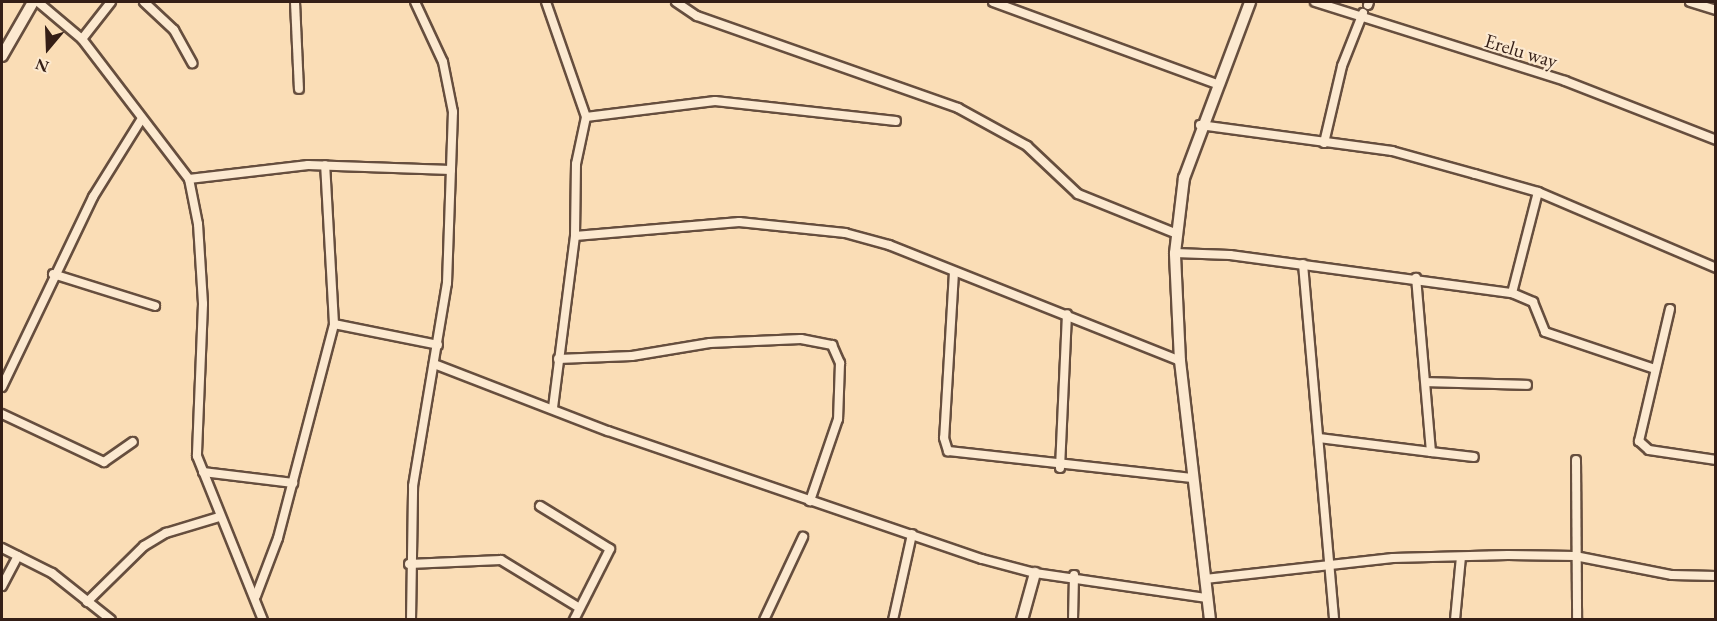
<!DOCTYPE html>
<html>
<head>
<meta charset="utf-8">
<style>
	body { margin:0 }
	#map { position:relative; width:1717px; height:621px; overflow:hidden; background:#faddb6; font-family:"EB Garamond",serif }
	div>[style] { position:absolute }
	.roads { filter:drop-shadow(2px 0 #664e3e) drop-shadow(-2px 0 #664e3e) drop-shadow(0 2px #664e3e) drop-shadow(0 -2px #664e3e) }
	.street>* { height:8px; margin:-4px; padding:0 4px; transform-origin:4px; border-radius:4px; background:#fce9d0 }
	.secondary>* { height:10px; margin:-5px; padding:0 5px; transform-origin:5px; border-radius:5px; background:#fce9d0 }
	span { translate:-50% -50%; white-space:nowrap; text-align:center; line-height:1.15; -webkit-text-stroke:4.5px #fce9d0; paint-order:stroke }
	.street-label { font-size:20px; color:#341e16 }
	.frame { position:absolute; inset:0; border:3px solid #341e16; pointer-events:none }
	.north { position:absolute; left:18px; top:18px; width:60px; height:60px; -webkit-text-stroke:4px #fce9d0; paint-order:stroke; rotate:199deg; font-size:16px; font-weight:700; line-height:24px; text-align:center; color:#341e16 }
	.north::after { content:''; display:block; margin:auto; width:21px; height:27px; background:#341e16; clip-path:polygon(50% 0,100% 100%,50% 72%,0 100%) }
</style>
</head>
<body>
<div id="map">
	<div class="roads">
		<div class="street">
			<div style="left:38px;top:2px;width:57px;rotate:40.1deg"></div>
			<div style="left:82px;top:39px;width:176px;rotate:52.6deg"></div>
			<div style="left:189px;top:179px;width:120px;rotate:-6.7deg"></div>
			<div style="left:308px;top:165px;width:143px;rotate:2deg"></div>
			<div style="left:144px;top:2px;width:41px;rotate:43deg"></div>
			<div style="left:174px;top:30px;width:38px;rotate:61deg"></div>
			<div style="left:295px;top:2px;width:87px;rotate:87.4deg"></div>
			<div style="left:546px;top:2px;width:122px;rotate:70.8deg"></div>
			<div style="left:586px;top:117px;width:48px;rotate:102deg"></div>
			<div style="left:576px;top:164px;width:72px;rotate:90.8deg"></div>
			<div style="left:575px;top:236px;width:173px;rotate:97.3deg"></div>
			<div style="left:676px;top:2px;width:25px;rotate:34deg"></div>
			<div style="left:697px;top:16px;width:277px;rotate:19.4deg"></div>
			<div style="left:958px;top:108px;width:79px;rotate:28.8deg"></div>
			<div style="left:1027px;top:146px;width:70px;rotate:43.3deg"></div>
			<div style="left:1078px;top:194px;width:107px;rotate:22deg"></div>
			<div style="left:993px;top:2px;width:239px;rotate:20.1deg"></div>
			<div style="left:1315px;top:2px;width:262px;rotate:17.5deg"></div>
			<div style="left:1565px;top:81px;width:162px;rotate:21.3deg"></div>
			<div style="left:1690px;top:2px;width:27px;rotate:17deg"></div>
			<div style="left:1368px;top:5px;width:3px;rotate:-72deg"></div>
			<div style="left:82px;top:39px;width:47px;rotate:-51.9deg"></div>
			<div style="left:586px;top:117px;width:130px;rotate:-7.1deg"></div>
			<div style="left:715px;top:101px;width:182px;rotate:6.3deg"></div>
			<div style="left:1200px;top:125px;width:194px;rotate:7.7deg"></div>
			<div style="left:1392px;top:151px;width:86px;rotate:15.5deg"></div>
			<div style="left:1475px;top:174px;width:66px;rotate:15.9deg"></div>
			<div style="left:1538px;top:192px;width:194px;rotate:23.1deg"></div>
			<div style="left:1324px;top:143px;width:79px;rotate:-76.8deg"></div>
			<div style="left:1342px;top:66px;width:57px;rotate:-68.4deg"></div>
			<div style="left:189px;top:179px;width:46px;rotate:78.7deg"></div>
			<div style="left:198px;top:224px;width:80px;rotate:86.4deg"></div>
			<div style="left:203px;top:304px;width:152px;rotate:92.3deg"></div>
			<div style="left:197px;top:456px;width:177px;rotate:68.1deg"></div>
			<div style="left:575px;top:236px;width:165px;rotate:-4.9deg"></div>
			<div style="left:739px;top:222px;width:107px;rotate:5.9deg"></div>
			<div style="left:845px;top:233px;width:46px;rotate:15.3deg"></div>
			<div style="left:889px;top:245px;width:313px;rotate:21.7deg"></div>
			<div style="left:1175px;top:253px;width:55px;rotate:2.1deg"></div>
			<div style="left:1230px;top:255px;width:285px;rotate:7.7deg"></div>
			<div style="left:1512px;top:293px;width:23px;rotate:23deg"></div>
			<div style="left:1533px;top:302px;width:32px;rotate:68deg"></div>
			<div style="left:1545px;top:332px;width:116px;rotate:18.6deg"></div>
			<div style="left:1303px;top:264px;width:357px;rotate:85deg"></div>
			<div style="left:954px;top:272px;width:166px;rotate:93.4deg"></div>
			<div style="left:944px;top:438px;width:14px;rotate:73deg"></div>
			<div style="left:948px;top:451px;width:246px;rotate:6.3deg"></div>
			<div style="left:53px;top:274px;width:107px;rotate:17.4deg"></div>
			<div style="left:1512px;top:293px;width:104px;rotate:-75.6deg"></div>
			<div style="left:1670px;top:309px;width:136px;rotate:103.2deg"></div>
			<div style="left:1639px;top:441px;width:13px;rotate:42deg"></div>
			<div style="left:1649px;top:450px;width:68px;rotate:8.5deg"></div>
			<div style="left:334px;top:324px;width:106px;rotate:11.4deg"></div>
			<div style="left:558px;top:359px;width:74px;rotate:-2.3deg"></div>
			<div style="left:632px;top:356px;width:79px;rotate:-9.5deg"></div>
			<div style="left:710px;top:343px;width:91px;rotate:-2.5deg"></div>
			<div style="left:801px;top:339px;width:32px;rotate:11deg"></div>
			<div style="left:832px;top:345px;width:20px;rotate:66deg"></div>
			<div style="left:840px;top:363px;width:56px;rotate:92deg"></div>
			<div style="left:838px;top:419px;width:87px;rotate:108.9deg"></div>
			<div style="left:434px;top:364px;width:186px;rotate:21.1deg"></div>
			<div style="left:608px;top:431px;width:395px;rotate:18.9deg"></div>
			<div style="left:982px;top:559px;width:55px;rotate:14.8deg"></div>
			<div style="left:1035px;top:573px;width:174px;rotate:8.3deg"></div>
			<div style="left:1427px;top:382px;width:100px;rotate:1.7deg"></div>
			<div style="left:2px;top:387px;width:211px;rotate:-64.4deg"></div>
			<div style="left:93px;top:197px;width:91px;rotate:-58.1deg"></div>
			<div style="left:2px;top:414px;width:113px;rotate:25.2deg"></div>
			<div style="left:104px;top:462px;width:35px;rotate:-35deg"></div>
			<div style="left:1319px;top:438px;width:113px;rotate:7.1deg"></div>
			<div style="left:1431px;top:452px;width:175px;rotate:-94.9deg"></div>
			<div style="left:1431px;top:452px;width:43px;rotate:6.6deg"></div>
			<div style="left:1576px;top:460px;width:160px;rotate:89.6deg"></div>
			<div style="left:1060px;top:468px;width:154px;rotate:-87.4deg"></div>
			<div style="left:203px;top:472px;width:91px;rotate:7deg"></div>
			<div style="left:540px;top:506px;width:82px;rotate:31.6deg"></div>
			<div style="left:610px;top:549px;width:80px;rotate:116.9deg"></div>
			<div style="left:2px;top:548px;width:56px;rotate:26.6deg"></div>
			<div style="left:52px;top:573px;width:75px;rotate:38.5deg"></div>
			<div style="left:409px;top:564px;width:92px;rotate:-2.5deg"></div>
			<div style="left:501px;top:560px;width:90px;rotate:31.4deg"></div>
			<div style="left:1205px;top:579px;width:189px;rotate:-6.4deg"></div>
			<div style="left:1393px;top:558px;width:115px;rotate:-1.5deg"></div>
			<div style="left:1508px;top:555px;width:67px;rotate:0.9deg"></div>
			<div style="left:1575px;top:556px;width:99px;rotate:11.1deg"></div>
			<div style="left:1672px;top:575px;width:44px;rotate:1.3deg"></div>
			<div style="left:2px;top:586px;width:34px;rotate:-62deg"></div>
			<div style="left:256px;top:596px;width:62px;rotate:-69.2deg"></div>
			<div style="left:278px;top:538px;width:221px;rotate:-75.3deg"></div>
			<div style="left:334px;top:324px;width:159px;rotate:-93.2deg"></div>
			<div style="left:87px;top:602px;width:80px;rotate:-44.5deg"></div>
			<div style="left:144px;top:546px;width:26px;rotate:-31deg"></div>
			<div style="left:166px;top:533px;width:55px;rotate:-16.8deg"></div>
			<div style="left:411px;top:620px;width:134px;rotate:-89.1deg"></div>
			<div style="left:413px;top:486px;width:206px;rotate:-80.5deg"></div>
			<div style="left:447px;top:283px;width:171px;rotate:-88deg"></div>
			<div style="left:453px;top:112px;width:51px;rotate:-101.3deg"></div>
			<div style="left:443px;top:62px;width:66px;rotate:-115deg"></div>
			<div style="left:764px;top:620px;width:92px;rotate:-64.8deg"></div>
			<div style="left:893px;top:620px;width:88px;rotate:-77.5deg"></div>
			<div style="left:1073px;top:620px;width:45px;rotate:-88.7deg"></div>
			<div style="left:1455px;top:620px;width:63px;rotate:-84.6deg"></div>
		</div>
		<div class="secondary">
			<div style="left:2px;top:56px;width:62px;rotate:-60.1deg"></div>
			<div style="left:1022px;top:620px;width:49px;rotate:-74.5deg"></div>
			<div style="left:1210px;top:620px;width:261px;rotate:-96.6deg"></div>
			<div style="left:1180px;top:361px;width:108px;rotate:-92.7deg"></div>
			<div style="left:1175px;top:253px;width:76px;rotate:-83.2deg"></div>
			<div style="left:1184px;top:178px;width:188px;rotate:-69.4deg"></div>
		</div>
	</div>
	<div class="street-label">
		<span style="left:1521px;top:51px;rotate:17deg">Erelu way</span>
	</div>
	<div class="frame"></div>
	<div class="north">N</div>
</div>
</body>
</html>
